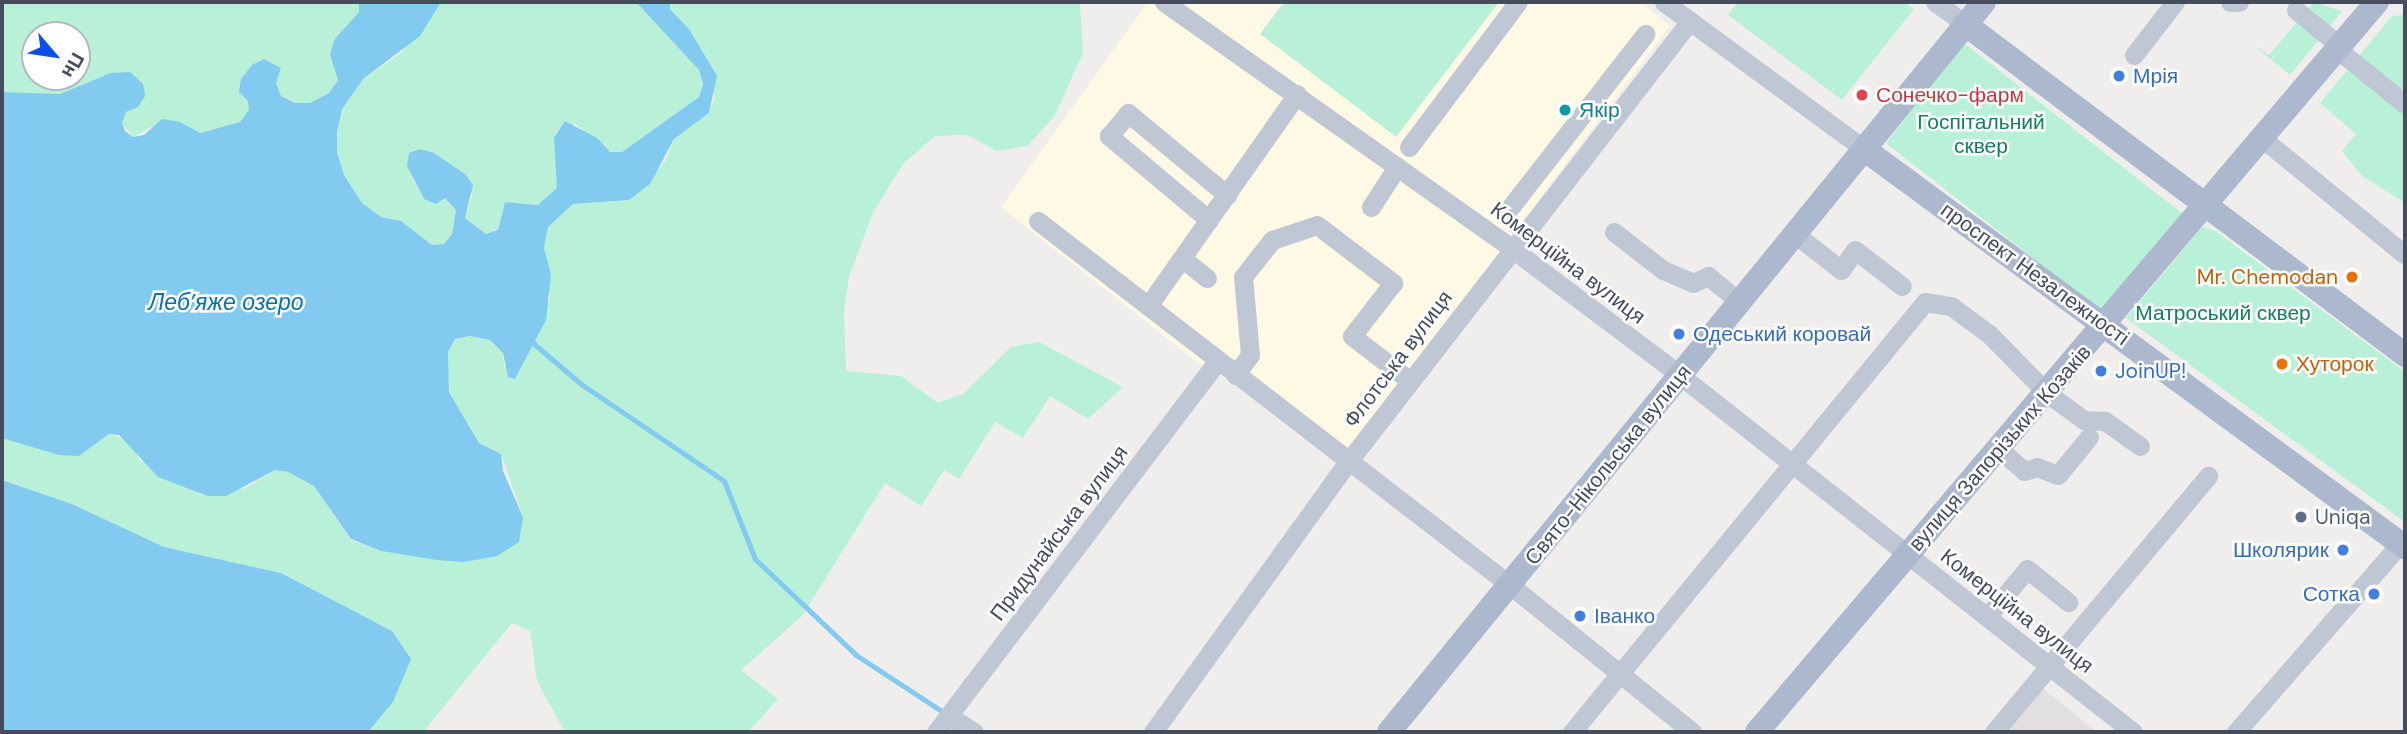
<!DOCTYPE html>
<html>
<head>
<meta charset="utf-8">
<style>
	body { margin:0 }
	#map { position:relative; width:2407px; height:734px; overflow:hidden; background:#f0eeed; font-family:"DM Sans",sans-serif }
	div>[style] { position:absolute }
	.commercial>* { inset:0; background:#fdf9e5 }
	.education>* { inset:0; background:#e1dfdf }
	.green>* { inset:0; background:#b8f1d7; transform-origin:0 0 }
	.water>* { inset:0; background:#83caf1 }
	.stream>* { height:5px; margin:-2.5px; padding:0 2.5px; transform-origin:2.5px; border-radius:2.5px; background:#83caf1 }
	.minor>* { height:19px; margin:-9.5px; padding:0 9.5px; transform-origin:9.5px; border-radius:9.5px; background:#c0c7d4 }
	.major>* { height:24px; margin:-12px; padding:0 12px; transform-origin:12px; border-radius:12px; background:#abb8ce }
	.dots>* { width:19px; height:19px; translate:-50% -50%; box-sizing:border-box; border:4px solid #fff; border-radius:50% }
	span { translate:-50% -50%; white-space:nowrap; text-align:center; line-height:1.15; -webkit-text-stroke:5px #fff; paint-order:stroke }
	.shop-label { font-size:21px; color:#366cbe }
	.left { translate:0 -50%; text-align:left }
	.right { translate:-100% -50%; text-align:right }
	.health-label { font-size:21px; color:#be3a42 }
	.culture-label { font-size:21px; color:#0d838f }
	.park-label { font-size:21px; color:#11815a }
	.street-label { font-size:21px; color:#454d5c }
	.food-label { font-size:21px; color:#c56008 }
	.service-label { font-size:21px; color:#4e5e75 }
	.water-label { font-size:23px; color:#0472b0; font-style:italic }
	.frame { position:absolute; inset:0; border:4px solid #454d5c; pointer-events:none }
	.north { position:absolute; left:21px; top:21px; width:70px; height:70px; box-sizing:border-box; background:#fff; border:2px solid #b5b8be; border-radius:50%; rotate:119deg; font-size:19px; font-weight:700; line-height:28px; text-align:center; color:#454d5c }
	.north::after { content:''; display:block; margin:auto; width:24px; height:32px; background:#0e4ee9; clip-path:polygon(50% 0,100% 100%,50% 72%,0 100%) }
</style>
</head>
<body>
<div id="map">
	<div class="commercial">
		<div style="clip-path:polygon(1148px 2px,1641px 2px,1670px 26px,1352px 446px,1340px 447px,1217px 349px,1201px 365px,1001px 207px)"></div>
	</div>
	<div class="education">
		<div style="clip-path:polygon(2031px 679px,2097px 732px,1986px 732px)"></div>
	</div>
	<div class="green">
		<div style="clip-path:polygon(evenodd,2px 2px,359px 2px,361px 4px,359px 12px,334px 40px,330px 55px,338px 80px,329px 93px,310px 103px,295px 103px,281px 96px,276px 83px,248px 101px,250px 111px,240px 122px,199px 133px,180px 122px,151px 127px,133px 137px,121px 123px,126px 112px,138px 107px,84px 85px,60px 94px,2px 92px,2px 2px,35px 35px,77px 35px,77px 77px,35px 77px,35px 35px)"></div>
		<div style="clip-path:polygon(441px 2px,636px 2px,700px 70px,703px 84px,699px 97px,622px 152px,610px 152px,574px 123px,555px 149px,560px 169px,558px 188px,549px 200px,538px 205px,505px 202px,498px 230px,486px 234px,465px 218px,472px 195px,465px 174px,434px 153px,412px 178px,424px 199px,445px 198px,456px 210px,452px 234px,444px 244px,432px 245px,401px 221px,381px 217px,362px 203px,344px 175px,337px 152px,337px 132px,342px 109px,363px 79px,401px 53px)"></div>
		<div style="clip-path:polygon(670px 2px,1080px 2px,1083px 53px,1054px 117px,1027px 146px,997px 151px,967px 135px,935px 136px,903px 164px,873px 213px,849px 277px,844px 311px,846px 371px,901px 376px,938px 403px,963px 394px,1011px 347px,1039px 342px,1123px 387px,1088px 419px,1050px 396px,1023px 438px,995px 422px,959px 479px,944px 470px,921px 506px,885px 483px,802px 616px,741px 670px,778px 699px,748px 732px,565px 732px,537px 681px,530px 631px,512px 623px,423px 732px,368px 732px,393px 702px,392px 631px,281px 573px,164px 547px,72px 504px,2px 480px,2px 438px,79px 456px,109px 434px,131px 442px,140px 461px,244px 489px,275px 470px,288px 472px,314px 486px,351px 540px,381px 551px,407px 555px,523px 517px,501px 454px,479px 443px,449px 392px,448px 352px,454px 339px,470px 336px,490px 340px,503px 353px,504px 366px,515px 379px,550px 299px,544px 248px,548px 227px,573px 204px,629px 200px,665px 162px,674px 139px,709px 113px,715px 97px,689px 29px,670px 9px)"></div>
		<div style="clip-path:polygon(1284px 2px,1499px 2px,1396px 137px,1260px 34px)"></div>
		<div style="clip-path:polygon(1738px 2px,1904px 2px,1914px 9px,1842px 100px,1728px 15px)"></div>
		<div style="clip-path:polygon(2314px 2px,2342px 11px,2328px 29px,2308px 9px)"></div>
		<div style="clip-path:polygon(2405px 15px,2405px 203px,2361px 175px,2342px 151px,2356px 134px,2320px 103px,2392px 16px)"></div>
		<div style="clip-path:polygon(2298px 21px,2321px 37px,2290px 75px,2252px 44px,2269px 55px)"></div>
		<div style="left:1964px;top:43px;width:280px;height:127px;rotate:38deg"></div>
		<div style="clip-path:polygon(2202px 227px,2214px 230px,2405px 372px,2405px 522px,2126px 318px)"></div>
	</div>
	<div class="water">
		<div style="clip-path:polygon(359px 2px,441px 2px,420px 36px,363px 79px,342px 109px,337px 132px,337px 152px,344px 175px,362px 203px,381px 217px,401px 221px,432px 245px,444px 244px,452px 234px,456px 210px,445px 198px,436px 204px,424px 199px,407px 166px,409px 153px,420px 149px,434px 153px,465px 174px,473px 185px,465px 218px,486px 234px,498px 230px,505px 202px,538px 205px,557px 188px,554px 138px,565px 121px,597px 138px,610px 152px,622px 152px,699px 97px,703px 84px,699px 70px,636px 2px,670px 2px,670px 9px,689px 29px,717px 76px,709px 113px,674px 139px,650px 184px,629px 200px,573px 204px,548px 227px,544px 248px,551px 274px,546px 320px,515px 379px,508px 377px,503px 353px,490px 340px,470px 336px,455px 339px,448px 352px,449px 392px,479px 443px,501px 454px,503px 471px,523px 517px,519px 542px,497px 556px,464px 562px,437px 560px,381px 551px,351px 539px,314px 486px,288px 472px,275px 470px,226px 496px,208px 496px,158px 477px,119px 435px,109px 434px,79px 456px,59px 455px,2px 438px,2px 92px,60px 94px,111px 73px,130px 72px,143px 84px,145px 96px,138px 107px,126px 112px,122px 123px,125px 131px,133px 137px,144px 135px,162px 119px,180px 122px,200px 133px,240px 122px,249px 110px,248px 101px,239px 92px,241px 79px,252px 65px,264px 59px,281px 68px,276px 83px,281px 96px,295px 103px,310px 103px,329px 93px,338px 80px,330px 55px,334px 40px,359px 12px)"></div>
		<div style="clip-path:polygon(2px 480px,72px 504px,164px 547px,281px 573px,392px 631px,411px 659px,393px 702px,368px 732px,2px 732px)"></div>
	</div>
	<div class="stream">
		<div style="left:533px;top:343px;width:63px;rotate:40.5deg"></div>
		<div style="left:581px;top:384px;width:173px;rotate:34.1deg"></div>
		<div style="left:724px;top:481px;width:84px;rotate:68.3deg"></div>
		<div style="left:755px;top:559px;width:139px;rotate:43.5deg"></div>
		<div style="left:856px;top:655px;width:108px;rotate:33.2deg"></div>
	</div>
	<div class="minor">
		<div style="left:1164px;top:2px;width:425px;rotate:35.3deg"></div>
		<div style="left:1511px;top:248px;width:190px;rotate:36.9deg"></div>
		<div style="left:1663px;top:362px;width:598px;rotate:38.21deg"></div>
		<div style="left:1664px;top:2px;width:248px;rotate:36.3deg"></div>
		<div style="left:1935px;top:2px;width:37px;rotate:36deg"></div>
		<div style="left:2230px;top:2px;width:9px"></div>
		<div style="left:2296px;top:10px;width:57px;rotate:39.3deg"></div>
		<div style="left:2337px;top:49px;width:87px;rotate:39deg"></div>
		<div style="left:2134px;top:55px;width:67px;rotate:-52.3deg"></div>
		<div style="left:2263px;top:139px;width:183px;rotate:39.2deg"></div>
		<div style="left:1409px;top:147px;width:181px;rotate:-53.1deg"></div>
		<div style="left:1371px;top:207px;width:48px;rotate:-57deg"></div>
		<div style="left:1509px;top:209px;width:222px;rotate:-52.1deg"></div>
		<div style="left:1209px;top:220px;width:131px;rotate:-140deg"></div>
		<div style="left:1109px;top:136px;width:30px;rotate:-50deg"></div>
		<div style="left:1128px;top:113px;width:129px;rotate:39.6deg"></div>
		<div style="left:1038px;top:221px;width:596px;rotate:37.64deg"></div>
		<div style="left:1510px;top:585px;width:234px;rotate:38.9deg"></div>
		<div style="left:1614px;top:232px;width:62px;rotate:37.8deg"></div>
		<div style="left:1663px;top:270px;width:33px;rotate:23deg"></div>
		<div style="left:1693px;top:283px;width:17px;rotate:-25deg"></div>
		<div style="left:1708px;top:276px;width:41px;rotate:39.1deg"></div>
		<div style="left:1795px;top:234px;width:58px;rotate:38deg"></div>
		<div style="left:1841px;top:270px;width:24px;rotate:-55deg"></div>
		<div style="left:1855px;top:250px;width:59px;rotate:37.5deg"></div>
		<div style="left:1182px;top:258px;width:32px;rotate:39deg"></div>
		<div style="left:1148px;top:306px;width:259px;rotate:-54.9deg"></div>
		<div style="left:1235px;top:375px;width:25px;rotate:-53deg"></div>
		<div style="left:1250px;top:355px;width:78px;rotate:-95.1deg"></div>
		<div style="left:1243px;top:277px;width:47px;rotate:-51.9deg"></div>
		<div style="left:1272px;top:240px;width:47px;rotate:-18.4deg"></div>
		<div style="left:1317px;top:225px;width:96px;rotate:37.3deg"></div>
		<div style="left:1393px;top:283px;width:67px;rotate:127.7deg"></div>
		<div style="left:1352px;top:336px;width:73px;rotate:37.8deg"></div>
		<div style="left:1999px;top:449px;width:33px;rotate:41deg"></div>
		<div style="left:2024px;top:471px;width:14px;rotate:-17deg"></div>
		<div style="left:2037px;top:467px;width:22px;rotate:21deg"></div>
		<div style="left:2058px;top:475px;width:49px;rotate:-50.8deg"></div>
		<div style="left:1987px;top:617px;width:62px;rotate:-50.2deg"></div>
		<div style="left:2027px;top:569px;width:53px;rotate:38.8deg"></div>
		<div style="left:949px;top:716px;width:30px;rotate:33deg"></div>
		<div style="left:936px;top:732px;width:465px;rotate:-52.8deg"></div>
		<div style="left:1153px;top:732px;width:333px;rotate:-54.2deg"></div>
		<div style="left:1348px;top:462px;width:558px;rotate:-52.21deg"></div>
		<div style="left:1572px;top:732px;width:556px;rotate:-50.62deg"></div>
		<div style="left:1925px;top:302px;width:26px;rotate:9deg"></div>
		<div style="left:1951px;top:306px;width:49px;rotate:36.6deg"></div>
		<div style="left:1990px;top:335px;width:81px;rotate:45.5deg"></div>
		<div style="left:2047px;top:393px;width:46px;rotate:36.1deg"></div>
		<div style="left:2084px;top:420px;width:21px;rotate:3deg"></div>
		<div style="left:2105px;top:421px;width:43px;rotate:35.5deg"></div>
		<div style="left:1994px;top:732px;width:334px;rotate:-50.1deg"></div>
		<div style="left:2236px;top:732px;width:251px;rotate:-48.9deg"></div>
	</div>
	<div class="major">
		<div style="left:1965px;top:24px;width:551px;rotate:36.95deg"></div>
		<div style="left:1864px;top:149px;width:672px;rotate:36.34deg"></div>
		<div style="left:1389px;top:732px;width:942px;rotate:-50.82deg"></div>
		<div style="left:1757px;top:732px;width:958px;rotate:-49.66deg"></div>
	</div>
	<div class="dots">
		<div style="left:2119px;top:76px;background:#3f7fe0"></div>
		<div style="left:1862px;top:95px;background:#e0444e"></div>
		<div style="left:1565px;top:110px;background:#0f9aa8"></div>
		<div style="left:2352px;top:277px;background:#e8710a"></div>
		<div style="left:1679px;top:334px;background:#3f7fe0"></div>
		<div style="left:2282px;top:364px;background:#e8710a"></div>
		<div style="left:2101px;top:371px;background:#3f7fe0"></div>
		<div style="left:2301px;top:517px;background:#5c6f8a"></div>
		<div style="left:2343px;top:550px;background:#3f7fe0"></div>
		<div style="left:2374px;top:594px;background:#3f7fe0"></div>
		<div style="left:1580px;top:616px;background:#3f7fe0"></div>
	</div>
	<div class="shop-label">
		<span class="left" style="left:2133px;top:76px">Мрія</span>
		<span class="left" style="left:1693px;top:334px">Одеський коровай</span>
		<span class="left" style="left:2115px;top:371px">JoinUP!</span>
		<span class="right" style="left:2329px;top:550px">Школярик</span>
		<span class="right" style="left:2360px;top:594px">Сотка</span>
		<span class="left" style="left:1594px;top:616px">Іванко</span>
	</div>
	<div class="health-label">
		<span class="left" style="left:1876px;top:95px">Сонечко-фарм</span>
	</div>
	<div class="culture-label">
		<span class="left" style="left:1579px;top:110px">Якір</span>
	</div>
	<div class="park-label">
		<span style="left:1981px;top:134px">Госпітальний<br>сквер</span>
		<span style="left:2223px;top:313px">Матроський сквер</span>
	</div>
	<div class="street-label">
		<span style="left:1568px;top:263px;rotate:37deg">Комерційна вулиця</span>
		<span style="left:2035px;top:274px;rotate:36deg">проспект Незалежності</span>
		<span style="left:1398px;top:359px;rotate:-53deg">Флотська вулиця</span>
		<span style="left:2000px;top:448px;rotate:-49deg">вулиця Запорізьких Козаків</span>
		<span style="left:1608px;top:465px;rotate:-51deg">Свято-Нікольська вулиця</span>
		<span style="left:1059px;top:533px;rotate:-53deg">Придунайська вулиця</span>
		<span style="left:2017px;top:611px;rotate:38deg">Комерційна вулиця</span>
	</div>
	<div class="food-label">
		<span class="right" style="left:2338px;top:277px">Mr. Chemodan</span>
		<span class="left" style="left:2296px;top:364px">Хуторок</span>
	</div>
	<div class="service-label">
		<span class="left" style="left:2315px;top:517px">Uniqa</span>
	</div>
	<div class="water-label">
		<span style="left:226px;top:302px">Леб’яже озеро</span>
	</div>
	<div class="frame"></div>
	<div class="north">Пн</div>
</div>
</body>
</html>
